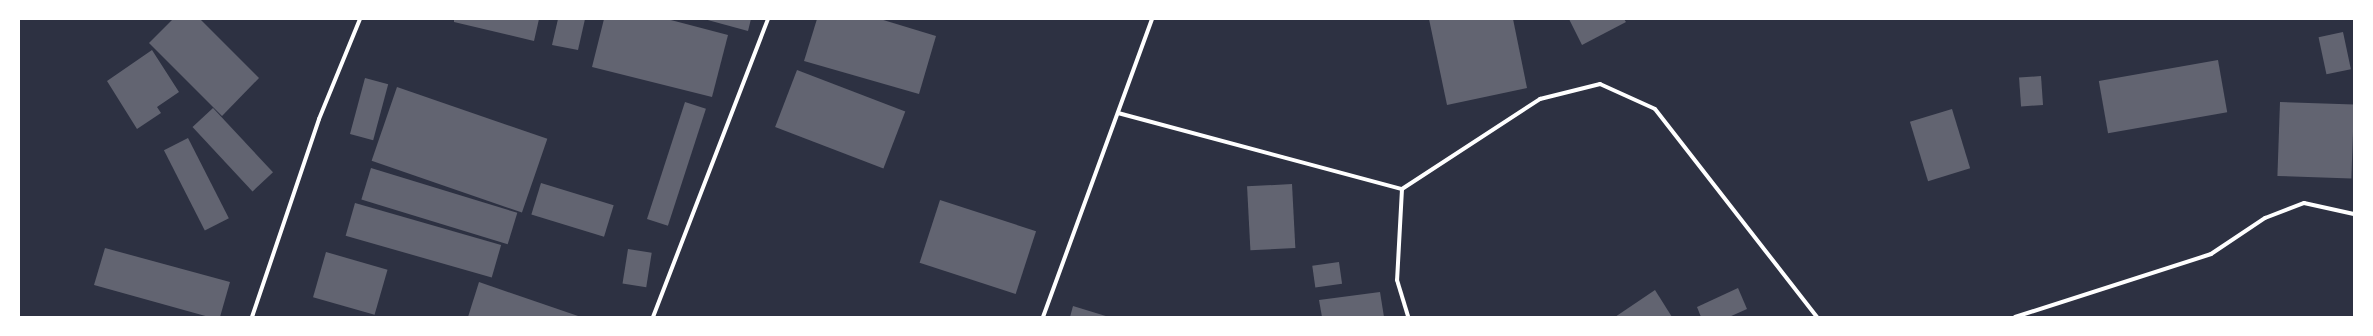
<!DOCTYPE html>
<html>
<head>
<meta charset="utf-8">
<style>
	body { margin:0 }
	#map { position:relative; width:2373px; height:336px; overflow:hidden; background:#2d3142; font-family:Manrope,sans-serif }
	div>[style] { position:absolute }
	.building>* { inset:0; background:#626471; transform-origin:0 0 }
	.minor>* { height:4px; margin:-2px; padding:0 2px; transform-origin:2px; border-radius:2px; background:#fff }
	span { translate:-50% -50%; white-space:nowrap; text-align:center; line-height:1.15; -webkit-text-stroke:3px #fff; paint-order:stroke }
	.frame { position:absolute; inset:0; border:20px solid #fff; pointer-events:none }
</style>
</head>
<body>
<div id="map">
	<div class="building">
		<div style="clip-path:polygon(173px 19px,200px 19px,259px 78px,222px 116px,149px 43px)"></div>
		<div style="clip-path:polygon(454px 19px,539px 19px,534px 41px,454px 22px)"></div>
		<div style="clip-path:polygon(558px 19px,585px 19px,578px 50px,552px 45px)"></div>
		<div style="clip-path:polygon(604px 19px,667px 19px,728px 35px,712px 97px,592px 67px)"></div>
		<div style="clip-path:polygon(704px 19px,751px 19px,748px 31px)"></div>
		<div style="clip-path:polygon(817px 19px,880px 19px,936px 36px,919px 94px,804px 61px)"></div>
		<div style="clip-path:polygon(1429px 19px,1513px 19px,1527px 88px,1447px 105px)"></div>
		<div style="clip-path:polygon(1569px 19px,1624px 19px,1626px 22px,1582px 45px)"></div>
		<div style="left:2343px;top:32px;width:38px;height:25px;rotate:78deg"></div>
		<div style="clip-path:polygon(152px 50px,179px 92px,157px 107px,161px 113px,137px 129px,107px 81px)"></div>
		<div style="left:2218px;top:60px;width:53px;height:121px;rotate:80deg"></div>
		<div style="left:797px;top:70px;width:116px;height:61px;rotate:21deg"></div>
		<div style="left:2041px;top:76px;width:29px;height:22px;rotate:86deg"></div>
		<div style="left:365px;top:78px;width:24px;height:58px;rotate:15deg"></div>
		<div style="left:397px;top:87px;width:159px;height:78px;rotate:19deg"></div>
		<div style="left:685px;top:102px;width:22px;height:123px;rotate:18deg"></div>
		<div style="left:2280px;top:102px;width:74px;height:74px;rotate:2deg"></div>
		<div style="left:213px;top:108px;width:88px;height:28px;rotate:47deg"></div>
		<div style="left:1952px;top:109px;width:62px;height:44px;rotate:73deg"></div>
		<div style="left:188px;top:138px;width:90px;height:27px;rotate:63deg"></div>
		<div style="left:371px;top:168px;width:153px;height:33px;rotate:17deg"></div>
		<div style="left:541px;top:183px;width:76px;height:33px;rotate:17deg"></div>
		<div style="left:1292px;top:184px;width:64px;height:45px;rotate:87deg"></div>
		<div style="left:940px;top:200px;width:101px;height:66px;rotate:18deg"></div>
		<div style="left:355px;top:203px;width:152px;height:34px;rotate:16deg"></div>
		<div style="clip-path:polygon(105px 248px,230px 282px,220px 317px,209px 317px,94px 285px)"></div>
		<div style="left:628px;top:249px;width:24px;height:35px;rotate:9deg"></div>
		<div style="left:326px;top:252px;width:64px;height:47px;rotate:16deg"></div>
		<div style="left:1339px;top:262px;width:22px;height:27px;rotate:82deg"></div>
		<div style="clip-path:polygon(479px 282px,581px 317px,468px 317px)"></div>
		<div style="clip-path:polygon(1738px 288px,1747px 309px,1729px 317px,1701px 317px,1697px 307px)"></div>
		<div style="clip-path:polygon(1655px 290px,1672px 317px,1615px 317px)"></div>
		<div style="clip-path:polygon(1380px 292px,1384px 317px,1322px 317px,1319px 300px)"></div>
		<div style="clip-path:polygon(1073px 306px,1109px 317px,1070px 317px)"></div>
	</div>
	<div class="minor">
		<div style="left:1118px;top:113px;width:294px;rotate:15deg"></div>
		<div style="left:1402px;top:189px;width:165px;rotate:-33.1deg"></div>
		<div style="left:1540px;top:99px;width:62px;rotate:-14deg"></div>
		<div style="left:1600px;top:84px;width:60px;rotate:24.4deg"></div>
		<div style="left:1655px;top:109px;width:264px;rotate:52.1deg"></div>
		<div style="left:1402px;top:189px;width:91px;rotate:93.1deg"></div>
		<div style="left:1397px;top:280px;width:39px;rotate:73deg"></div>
		<div style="left:252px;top:317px;width:209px;rotate:-71.3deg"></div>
		<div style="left:319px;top:119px;width:108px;rotate:-67.7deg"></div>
		<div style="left:653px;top:317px;width:319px;rotate:-68.9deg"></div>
		<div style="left:1043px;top:317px;width:317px;rotate:-69.9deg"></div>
		<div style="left:2015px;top:317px;width:206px;rotate:-17.8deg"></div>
		<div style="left:2211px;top:254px;width:65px;rotate:-33.7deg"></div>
		<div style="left:2265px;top:218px;width:42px;rotate:-21deg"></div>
		<div style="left:2304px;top:203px;width:51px;rotate:12.4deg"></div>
	</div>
	<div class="frame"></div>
</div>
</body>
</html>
